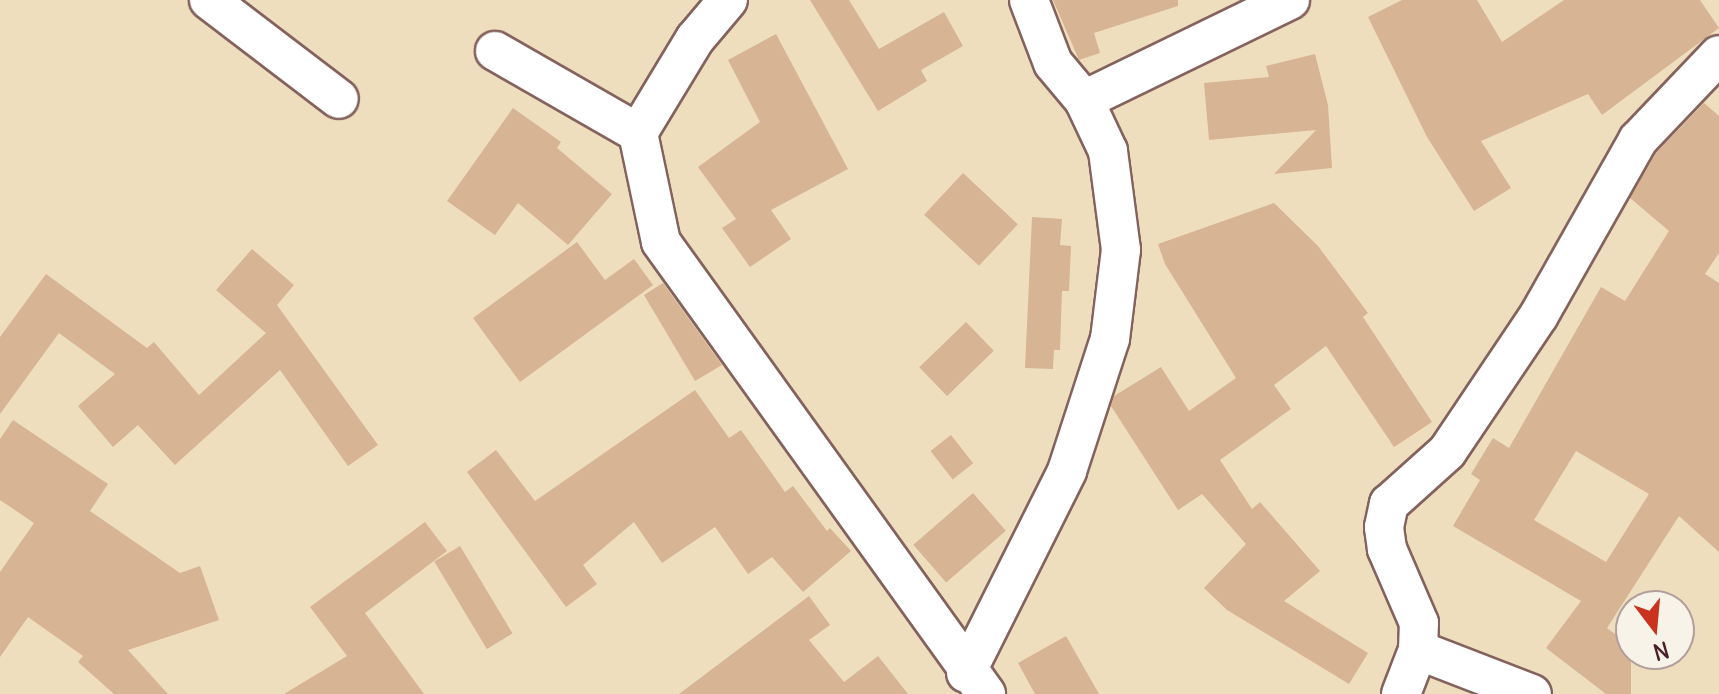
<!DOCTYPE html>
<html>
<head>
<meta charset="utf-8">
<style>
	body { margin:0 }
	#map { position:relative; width:1719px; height:694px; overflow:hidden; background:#efdebe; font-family:Delius,sans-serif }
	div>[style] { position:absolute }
	.building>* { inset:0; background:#d7b493; transform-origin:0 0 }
	.roads { filter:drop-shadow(2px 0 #84625e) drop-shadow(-2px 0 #84625e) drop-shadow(0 2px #84625e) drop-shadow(0 -2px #84625e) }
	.street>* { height:38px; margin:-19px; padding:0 19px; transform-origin:19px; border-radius:19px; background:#fff }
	span { translate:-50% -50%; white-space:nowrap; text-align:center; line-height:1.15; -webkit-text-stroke:6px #f7f3e8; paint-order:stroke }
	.north { position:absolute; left:1615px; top:590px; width:80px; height:80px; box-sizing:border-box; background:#f7f3e8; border:2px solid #b29e9c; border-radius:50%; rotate:164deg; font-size:22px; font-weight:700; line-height:32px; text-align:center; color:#4a1f2b }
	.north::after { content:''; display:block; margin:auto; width:28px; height:36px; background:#c8321e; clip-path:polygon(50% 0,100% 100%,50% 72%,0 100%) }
</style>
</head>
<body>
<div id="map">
	<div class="building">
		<div style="clip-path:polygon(810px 0,849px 0,879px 49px,944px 12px,963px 46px,921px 70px,927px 81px,878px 111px)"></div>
		<div style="clip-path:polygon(1053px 0,1178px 0,1178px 6px,1094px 33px,1100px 53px,1079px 60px)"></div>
		<div style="clip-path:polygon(1402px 0,1477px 0,1502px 42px,1564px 0,1700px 0,1719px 28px,1602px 115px,1588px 94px,1481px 141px,1511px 188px,1474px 211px,1427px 137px,1368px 17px)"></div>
		<div style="clip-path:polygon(776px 34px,848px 169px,771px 210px,791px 239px,750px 267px,722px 228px,736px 219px,698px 167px,760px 122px,728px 60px)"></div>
		<div style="clip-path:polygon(1315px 54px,1328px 105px,1332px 168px,1274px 174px,1316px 130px,1209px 140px,1204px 83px,1269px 77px,1266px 66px)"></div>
		<div style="clip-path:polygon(evenodd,1704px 103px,1719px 116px,1719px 253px,1705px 274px,1719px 283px,1719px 552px,1679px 516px,1607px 628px,1631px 646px,1631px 694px,1606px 694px,1546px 648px,1581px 601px,1453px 526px,1480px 480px,1471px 474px,1493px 438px,1509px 448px,1601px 287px,1625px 301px,1669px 231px,1630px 198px,1656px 153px,1704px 103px,1576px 451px,1649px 494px,1606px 562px,1534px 520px,1576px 451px)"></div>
		<div style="clip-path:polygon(513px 108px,561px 142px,557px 148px,612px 194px,568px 245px,518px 203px,495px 235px,447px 201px)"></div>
		<div style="left:963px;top:173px;width:75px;height:57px;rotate:43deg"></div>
		<div style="clip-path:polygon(1274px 203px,1318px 246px,1368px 313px,1363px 317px,1432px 422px,1394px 447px,1326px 346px,1274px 385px,1291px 409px,1220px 460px,1252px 509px,1260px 502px,1320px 571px,1284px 601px,1368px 653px,1349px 684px,1227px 610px,1204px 588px,1246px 544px,1202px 494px,1178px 510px,1111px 406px,1114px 396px,1161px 367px,1189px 411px,1236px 378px,1165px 264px,1158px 244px)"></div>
		<div style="clip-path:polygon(1032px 217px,1062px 219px,1060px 245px,1071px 246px,1069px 291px,1062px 291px,1060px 350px,1054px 350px,1053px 369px,1025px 368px)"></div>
		<div style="clip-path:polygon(577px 242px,605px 280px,634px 259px,653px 285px,520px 382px,473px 318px)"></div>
		<div style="clip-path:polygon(252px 249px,294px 285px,277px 305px,378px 445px,348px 466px,280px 370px,175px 465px,138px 425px,113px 447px,78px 406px,115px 374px,59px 333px,0 414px,0 337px,46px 274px,147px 348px,154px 342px,199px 395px,266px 333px,216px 290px)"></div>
		<div style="clip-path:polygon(663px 283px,722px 365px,695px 381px,644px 295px)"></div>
		<div style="left:966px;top:322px;width:40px;height:65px;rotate:46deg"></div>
		<div style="clip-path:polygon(695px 390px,729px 438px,741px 430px,785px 492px,793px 486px,827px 531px,830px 528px,851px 551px,803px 592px,772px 557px,748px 574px,715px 527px,662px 563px,634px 522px,583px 565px,597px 584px,566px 607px,467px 472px,496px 450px,535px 501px)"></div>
		<div style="clip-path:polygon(13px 420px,108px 484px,90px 511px,180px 573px,200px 566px,219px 620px,128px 650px,168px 694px,114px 694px,78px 662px,83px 656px,28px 617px,0 657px,0 572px,34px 523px,0 500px,0 439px)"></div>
		<div style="left:951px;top:435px;width:36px;height:26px;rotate:52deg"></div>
		<div style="left:973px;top:493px;width:50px;height:79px;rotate:49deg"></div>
		<div style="clip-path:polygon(425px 522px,447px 551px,365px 613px,424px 694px,284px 694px,347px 656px,310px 607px)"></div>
		<div style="left:460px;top:546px;width:102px;height:30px;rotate:59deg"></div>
		<div style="clip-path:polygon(809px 596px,830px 625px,809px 640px,844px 682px,878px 656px,908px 694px,679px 694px)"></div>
		<div style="clip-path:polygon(1066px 636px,1099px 694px,1035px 694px,1018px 663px)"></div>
	</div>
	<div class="roads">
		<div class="street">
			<div style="left:209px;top:0;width:163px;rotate:37.3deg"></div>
			<div style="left:495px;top:51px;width:165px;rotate:29.8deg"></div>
			<div style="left:638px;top:133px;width:111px;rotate:78.1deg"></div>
			<div style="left:661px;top:242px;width:557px;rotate:54.28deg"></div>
			<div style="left:1084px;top:100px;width:229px;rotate:-25.9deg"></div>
			<div style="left:638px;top:133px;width:110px;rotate:-58.8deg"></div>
			<div style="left:695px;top:39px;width:51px;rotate:-49.8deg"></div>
			<div style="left:1418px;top:650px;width:122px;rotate:21.1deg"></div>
			<div style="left:966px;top:673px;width:226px;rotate:-63.4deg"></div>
			<div style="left:1067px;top:471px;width:139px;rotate:-72deg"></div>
			<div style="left:1110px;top:339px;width:90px;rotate:-83deg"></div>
			<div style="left:1121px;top:250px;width:100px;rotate:-97.5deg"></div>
			<div style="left:1108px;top:151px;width:56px;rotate:-115.2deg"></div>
			<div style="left:1084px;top:100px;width:48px;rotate:-130deg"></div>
			<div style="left:1053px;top:63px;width:67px;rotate:-110.9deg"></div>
			<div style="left:1401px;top:694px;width:47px;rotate:-68.9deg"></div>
			<div style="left:1418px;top:650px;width:27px;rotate:-88deg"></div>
			<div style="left:1419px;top:623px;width:81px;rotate:-113.4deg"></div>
			<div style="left:1387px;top:549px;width:22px;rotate:-98deg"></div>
			<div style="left:1384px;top:527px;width:24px;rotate:-78deg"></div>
			<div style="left:1389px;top:504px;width:78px;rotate:-41.9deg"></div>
			<div style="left:1447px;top:452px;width:165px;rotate:-56.1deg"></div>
			<div style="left:1539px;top:315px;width:201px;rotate:-60.5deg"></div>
			<div style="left:1638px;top:140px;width:117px;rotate:-46.4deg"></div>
		</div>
	</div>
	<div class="north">N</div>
</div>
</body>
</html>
